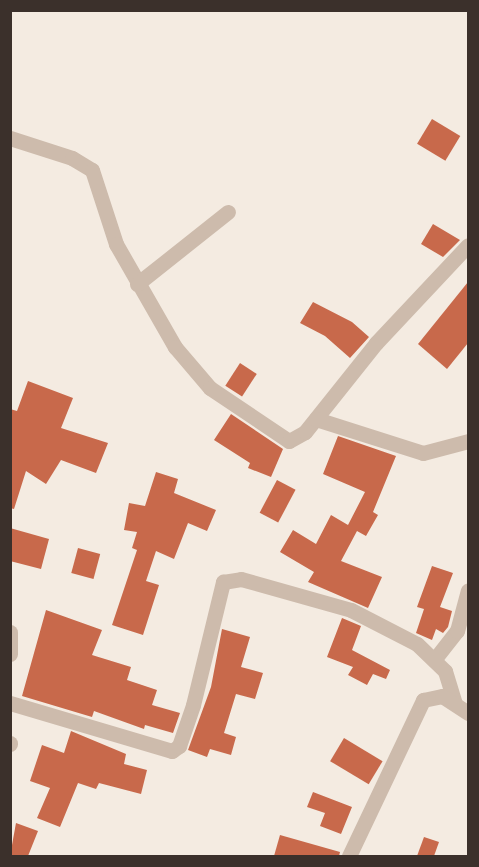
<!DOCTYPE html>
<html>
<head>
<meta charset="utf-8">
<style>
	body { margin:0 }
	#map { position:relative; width:479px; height:867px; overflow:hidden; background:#f4ebe1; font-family:Signika,sans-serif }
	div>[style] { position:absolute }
	.building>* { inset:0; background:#c8694b; transform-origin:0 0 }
	.minor>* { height:15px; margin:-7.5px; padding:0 7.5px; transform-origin:7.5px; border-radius:7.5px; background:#cdbbac }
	span { translate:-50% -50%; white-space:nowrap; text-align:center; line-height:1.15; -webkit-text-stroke:4.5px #fbf5ee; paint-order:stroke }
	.frame { position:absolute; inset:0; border:12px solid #3b302b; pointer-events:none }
</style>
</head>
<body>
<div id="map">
	<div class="building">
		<div style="left:432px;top:119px;width:33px;height:29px;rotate:31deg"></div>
		<div style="clip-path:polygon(433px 224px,460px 240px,443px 257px,421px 244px)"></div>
		<div style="clip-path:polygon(468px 282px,468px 343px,447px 369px,418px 344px)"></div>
		<div style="clip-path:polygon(313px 302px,352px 322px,369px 337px,350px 358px,325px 336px,300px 323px)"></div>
		<div style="left:240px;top:363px;width:20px;height:27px;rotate:33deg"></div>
		<div style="clip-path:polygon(28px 381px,73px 398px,61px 428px,108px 443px,96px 473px,61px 460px,46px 484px,26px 471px,14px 509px,10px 508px,10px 409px,17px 411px)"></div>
		<div style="clip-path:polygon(231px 414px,283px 449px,271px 477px,248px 468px,250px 463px,214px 440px)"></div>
		<div style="clip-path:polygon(338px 436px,396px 456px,373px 512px,378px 515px,366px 536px,357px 531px,341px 561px,382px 577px,368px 608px,308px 582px,314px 572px,280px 552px,293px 530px,316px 544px,331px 515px,348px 525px,365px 492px,323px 474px)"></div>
		<div style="clip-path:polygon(156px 472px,178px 479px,174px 493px,216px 510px,207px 531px,188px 523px,174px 559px,156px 551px,146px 581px,159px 585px,143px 635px,112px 625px,137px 550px,132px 548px,137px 532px,124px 530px,129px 503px,145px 506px)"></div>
		<div style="left:277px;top:480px;width:21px;height:37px;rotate:28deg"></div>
		<div style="clip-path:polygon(10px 528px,49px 539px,41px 569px,10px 561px)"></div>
		<div style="left:78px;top:548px;width:23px;height:26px;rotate:15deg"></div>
		<div style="clip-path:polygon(432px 566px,453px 573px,440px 607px,452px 611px,448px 627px,443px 633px,436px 629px,432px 640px,416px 633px,424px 609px,417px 607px)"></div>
		<div style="clip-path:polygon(46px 610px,102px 630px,92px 655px,131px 667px,127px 680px,157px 690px,152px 705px,180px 713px,173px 733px,145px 725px,144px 729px,94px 711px,92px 717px,22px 696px)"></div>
		<div style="clip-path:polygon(342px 618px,361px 626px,352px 650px,390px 670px,386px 679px,373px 674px,367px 685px,348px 675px,353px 667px,327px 657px)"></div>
		<div style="clip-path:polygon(222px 629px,250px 637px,241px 667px,263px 673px,255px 699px,236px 694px,224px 733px,236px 737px,231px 755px,210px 749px,207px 757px,188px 750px,211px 687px)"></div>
		<div style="clip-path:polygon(71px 731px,126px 754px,124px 764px,147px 770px,141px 794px,99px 783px,96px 789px,78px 783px,60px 827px,37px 818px,50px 788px,30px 781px,42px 745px,64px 753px)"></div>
		<div style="left:344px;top:738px;width:45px;height:27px;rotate:31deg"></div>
		<div style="clip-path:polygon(313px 792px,352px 807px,341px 834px,320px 826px,325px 813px,307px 807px)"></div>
		<div style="clip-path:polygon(16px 823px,38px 831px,28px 856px,10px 856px)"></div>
		<div style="clip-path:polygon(280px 835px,340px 852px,339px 856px,274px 856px)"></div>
		<div style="clip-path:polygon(424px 837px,439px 842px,434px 856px,417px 856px)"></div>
	</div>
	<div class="minor">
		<div style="left:10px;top:138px;width:65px;rotate:17.9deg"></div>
		<div style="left:72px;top:158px;width:23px;rotate:31deg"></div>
		<div style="left:92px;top:170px;width:78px;rotate:72deg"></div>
		<div style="left:116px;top:244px;width:119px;rotate:60.2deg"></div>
		<div style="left:175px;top:347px;width:54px;rotate:49.5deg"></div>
		<div style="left:210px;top:388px;width:95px;rotate:33.9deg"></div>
		<div style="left:289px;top:441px;width:18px;rotate:-29deg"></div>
		<div style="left:305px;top:432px;width:114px;rotate:-51.4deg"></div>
		<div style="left:376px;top:343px;width:134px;rotate:-46.8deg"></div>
		<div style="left:137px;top:284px;width:116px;rotate:-38.4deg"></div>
		<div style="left:316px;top:419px;width:112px;rotate:17.6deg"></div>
		<div style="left:423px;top:453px;width:47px;rotate:-14.9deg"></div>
		<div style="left:10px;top:632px;width:22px;rotate:90deg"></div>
		<div style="left:434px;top:660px;width:37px;rotate:-52deg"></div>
		<div style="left:457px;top:631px;width:42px;rotate:-75deg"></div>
		<div style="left:10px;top:703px;width:169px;rotate:16.5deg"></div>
		<div style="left:172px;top:751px;width:9px;rotate:-36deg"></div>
		<div style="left:179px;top:746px;width:43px;rotate:-71.1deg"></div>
		<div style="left:193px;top:705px;width:127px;rotate:-76.3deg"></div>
		<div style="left:223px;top:582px;width:18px;rotate:-9deg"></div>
		<div style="left:241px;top:579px;width:114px;rotate:15.7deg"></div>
		<div style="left:351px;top:610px;width:74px;rotate:27.3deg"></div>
		<div style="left:417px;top:644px;width:39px;rotate:44deg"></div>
		<div style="left:445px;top:671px;width:34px;rotate:73deg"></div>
		<div style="left:10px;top:743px;width:1px;rotate:90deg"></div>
		<div style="left:349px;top:856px;width:173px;rotate:-64.6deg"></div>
		<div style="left:423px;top:700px;width:19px;rotate:-12deg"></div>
		<div style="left:442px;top:696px;width:31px;rotate:33deg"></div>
	</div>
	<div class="frame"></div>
</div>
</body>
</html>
